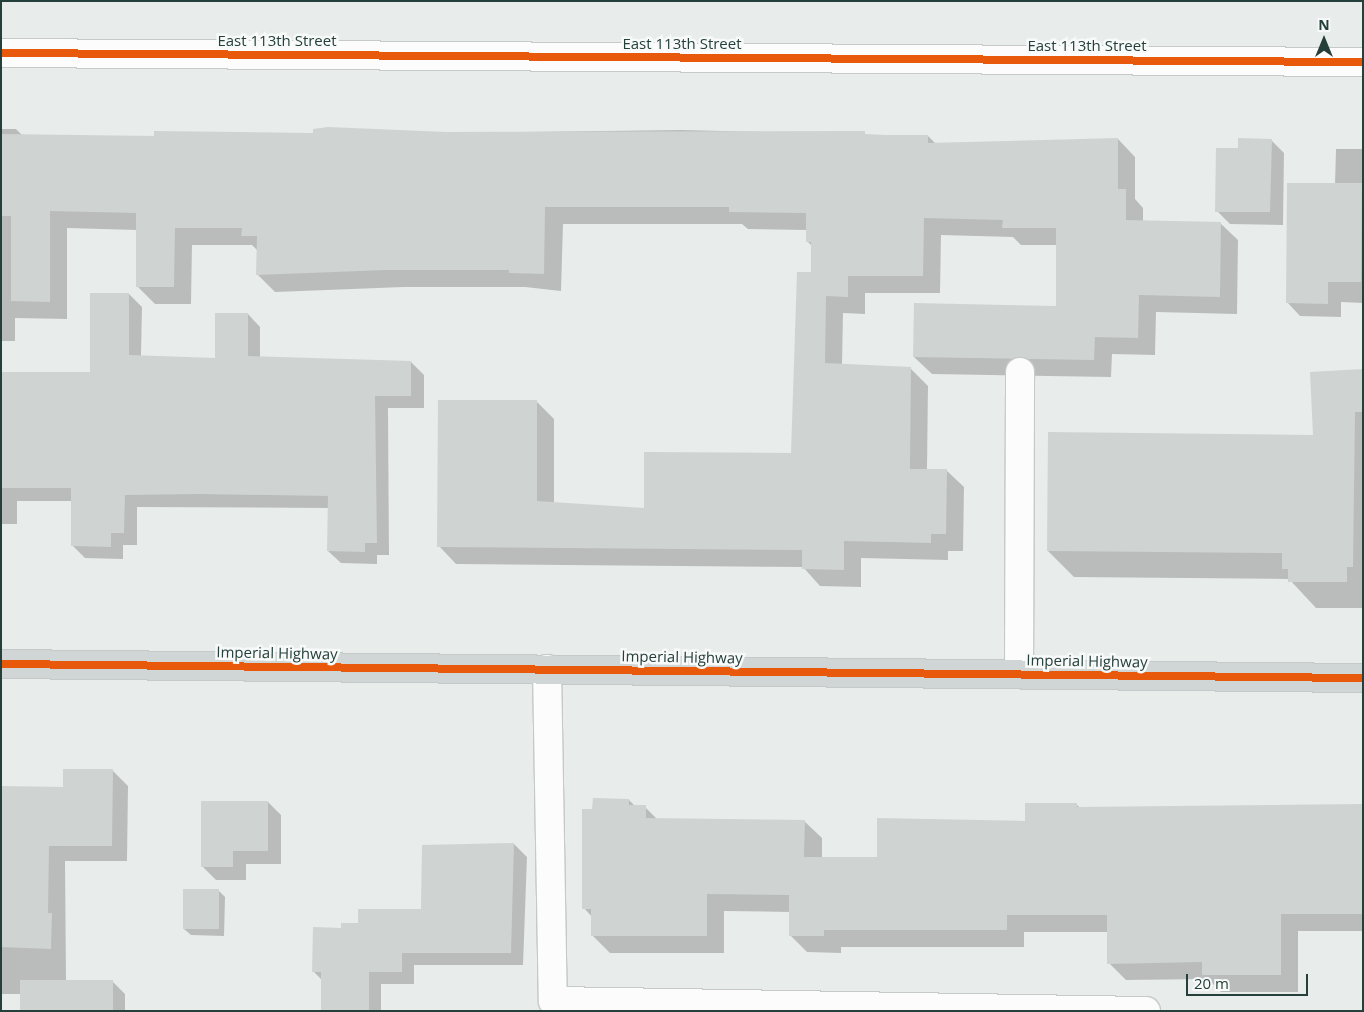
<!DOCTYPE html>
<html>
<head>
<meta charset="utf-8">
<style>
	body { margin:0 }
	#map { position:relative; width:1364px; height:1012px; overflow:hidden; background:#e8ecea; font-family:"Open Sans",sans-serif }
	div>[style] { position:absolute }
	.shadow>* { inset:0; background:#0003 }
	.building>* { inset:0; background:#cfd3d2; transform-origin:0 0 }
	.roads { filter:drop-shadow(1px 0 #c5c9c7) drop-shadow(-1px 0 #c5c9c7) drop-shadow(0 1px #c5c9c7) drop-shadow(0 -1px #c5c9c7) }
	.minor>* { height:28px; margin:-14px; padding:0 14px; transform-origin:14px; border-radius:14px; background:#fcfcfc }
	.major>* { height:28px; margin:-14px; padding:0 14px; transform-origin:14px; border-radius:14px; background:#d0d6d5 }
	.cycleway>* { height:8px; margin:-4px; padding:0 4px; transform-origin:4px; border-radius:4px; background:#e8590c }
	span { translate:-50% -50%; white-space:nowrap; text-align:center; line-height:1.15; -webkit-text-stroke:5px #f7faf9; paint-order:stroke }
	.street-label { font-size:15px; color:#253f3a }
	.frame { position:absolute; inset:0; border:2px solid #253f3a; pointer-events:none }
	.north { position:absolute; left:1299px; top:15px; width:50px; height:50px; -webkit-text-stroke:4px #f7faf9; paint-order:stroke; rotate:0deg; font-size:14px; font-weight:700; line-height:20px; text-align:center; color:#253f3a }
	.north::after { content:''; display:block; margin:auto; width:18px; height:22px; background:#253f3a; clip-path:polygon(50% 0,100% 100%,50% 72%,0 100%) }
	.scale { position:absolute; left:1186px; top:974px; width:122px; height:22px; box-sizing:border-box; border:2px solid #253f3a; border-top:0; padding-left:6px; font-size:15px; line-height:18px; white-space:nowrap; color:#253f3a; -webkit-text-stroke:4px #f7faf9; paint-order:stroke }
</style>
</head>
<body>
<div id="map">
	<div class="shadow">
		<div style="clip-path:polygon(1px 129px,16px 129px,22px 135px,155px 137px,681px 130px,928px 136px,936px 144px,1118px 139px,1135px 157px,1135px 199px,1143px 208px,1143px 221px,1220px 223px,1238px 240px,1237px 314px,1156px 312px,1155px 355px,1112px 354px,1111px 377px,932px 374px,914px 357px,1057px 307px,1057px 245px,1021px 245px,1013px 237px,941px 235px,940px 293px,865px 293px,865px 314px,843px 313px,842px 365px,911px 369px,928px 386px,927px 470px,946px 470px,964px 487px,963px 551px,948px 551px,948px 560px,861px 558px,861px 587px,820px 586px,803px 567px,456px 564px,439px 546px,537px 402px,554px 419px,554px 504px,645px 509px,793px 455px,812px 274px,812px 246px,807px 241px,807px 230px,748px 229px,742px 224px,563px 224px,561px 291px,525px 287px,404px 287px,275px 292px,257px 274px,258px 251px,252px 245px,192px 245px,191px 304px,155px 304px,137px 286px,137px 230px,67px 228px,67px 319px,15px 318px,15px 341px,1px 341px)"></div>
		<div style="clip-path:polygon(1271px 140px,1284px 153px,1283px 225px,1230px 224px,1217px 211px,1239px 149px)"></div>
		<div style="clip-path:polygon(1336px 149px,1363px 149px,1363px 303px,1341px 302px,1341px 317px,1300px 316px,1287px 302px,1335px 184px)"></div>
		<div style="clip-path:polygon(129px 294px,142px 307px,141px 356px,216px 359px,248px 314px,260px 327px,260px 358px,411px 362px,424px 375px,424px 408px,388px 408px,389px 555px,377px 555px,377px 564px,341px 563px,328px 551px,329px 508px,137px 507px,137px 545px,123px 545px,123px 559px,85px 558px,72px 545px,73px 501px,17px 501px,17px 524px,1px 524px,1px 374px,91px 374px)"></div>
		<div style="clip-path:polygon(1363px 371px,1363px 608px,1316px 608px,1289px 579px,1074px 577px,1048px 551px,1314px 437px)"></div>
		<div style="clip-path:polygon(112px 770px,128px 786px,127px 861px,65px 861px,66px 981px,112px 981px,125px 994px,125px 1011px,21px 1011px,21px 994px,1px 994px,1px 787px,65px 788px)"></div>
		<div style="clip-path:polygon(629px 800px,636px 807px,645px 807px,658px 820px,804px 821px,822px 838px,822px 858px,878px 858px,1026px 823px,1077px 805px,1080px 808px,1363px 806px,1363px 931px,1298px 931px,1298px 992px,1221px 992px,1208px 979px,1126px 980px,1109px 963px,1109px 932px,1024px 932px,1024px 947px,841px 947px,841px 953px,807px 952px,790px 935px,790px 912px,724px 911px,724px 953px,610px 953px,593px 936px,593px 918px,584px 908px,594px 810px)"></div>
		<div style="clip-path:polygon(268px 802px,281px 815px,281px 864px,246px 864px,246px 880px,216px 880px,202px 866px)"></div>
		<div style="clip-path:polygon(514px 844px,527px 857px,523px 965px,414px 965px,414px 984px,381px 984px,381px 1011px,322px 1011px,322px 980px,313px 971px,343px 929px,423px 910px)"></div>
		<div style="clip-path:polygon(218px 890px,225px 897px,224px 936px,191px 935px,184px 929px)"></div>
	</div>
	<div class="building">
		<div style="clip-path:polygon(328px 127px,446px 132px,865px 131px,865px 135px,928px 135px,928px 143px,1118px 138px,1118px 189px,1126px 189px,1126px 220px,1221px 222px,1220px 297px,1139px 295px,1138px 338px,1095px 337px,1094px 360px,913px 357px,914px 303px,1056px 306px,1056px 228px,1002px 228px,1003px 220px,924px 218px,923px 276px,848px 276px,848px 297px,826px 296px,825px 363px,911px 367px,910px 469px,947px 469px,946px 534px,931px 534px,931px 543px,844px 541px,844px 570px,802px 569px,802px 550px,437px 547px,438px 400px,537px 400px,537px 501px,644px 508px,644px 452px,791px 453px,797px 272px,811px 272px,811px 242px,806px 242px,806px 213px,729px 212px,729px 207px,545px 207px,544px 274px,509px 273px,509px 270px,386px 270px,256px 275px,257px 236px,241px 236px,242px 228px,175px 228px,174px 287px,136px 287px,136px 213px,50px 211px,50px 302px,11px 301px,11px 216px,1px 216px,1px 134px,154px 136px,154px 131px,313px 133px,313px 129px)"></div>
		<div style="clip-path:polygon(1238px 138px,1272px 139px,1270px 212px,1215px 212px,1216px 148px,1238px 148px)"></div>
		<div style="clip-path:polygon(1287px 183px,1362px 183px,1361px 282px,1328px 282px,1328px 304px,1286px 303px)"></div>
		<div style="clip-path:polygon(90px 293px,129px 293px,129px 355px,215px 358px,215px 313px,248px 313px,248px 356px,411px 361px,411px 396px,375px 396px,377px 543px,365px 543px,365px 552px,327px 551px,328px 496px,200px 494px,125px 495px,124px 533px,111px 533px,111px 547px,71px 546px,71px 488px,1px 488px,1px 372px,90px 372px)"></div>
		<div style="clip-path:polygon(1363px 369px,1363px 412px,1355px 412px,1353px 567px,1347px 567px,1347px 582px,1288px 582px,1288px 569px,1282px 569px,1282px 553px,1047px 551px,1048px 432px,1313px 435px,1310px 372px)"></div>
		<div style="clip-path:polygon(63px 769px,113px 769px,112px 846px,49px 846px,48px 913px,52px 913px,51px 949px,1px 947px,1px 786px,63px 787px)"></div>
		<div style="clip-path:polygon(593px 798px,629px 799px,629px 805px,646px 805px,646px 818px,805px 820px,804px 857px,877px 857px,877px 818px,1025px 821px,1025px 803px,1077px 803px,1077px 807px,1363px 804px,1363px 914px,1281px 914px,1281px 975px,1202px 975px,1202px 962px,1107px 964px,1107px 915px,1007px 915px,1007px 930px,824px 930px,824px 936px,789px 936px,789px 895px,707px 894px,707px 936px,591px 936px,591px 909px,582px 909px,582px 809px,592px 809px)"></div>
		<div style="clip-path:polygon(201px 801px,268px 801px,268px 851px,233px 851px,233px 867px,201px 867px)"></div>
		<div style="clip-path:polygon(514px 843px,511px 953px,402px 953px,402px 972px,369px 972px,369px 1011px,321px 1011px,321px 972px,312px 972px,313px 927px,341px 928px,341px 923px,358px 923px,358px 909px,421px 909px,422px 845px)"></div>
		<div style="left:183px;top:889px;width:36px;height:40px"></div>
		<div style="left:20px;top:980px;width:93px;height:31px"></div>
	</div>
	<div class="roads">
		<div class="minor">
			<div style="left:1px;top:53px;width:1362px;rotate:0.38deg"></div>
			<div style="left:547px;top:669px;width:332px;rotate:89deg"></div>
			<div style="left:553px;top:1001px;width:593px;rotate:0.97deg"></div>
			<div style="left:1019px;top:674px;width:302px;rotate:-89.8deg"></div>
		</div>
		<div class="major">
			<div style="left:1px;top:664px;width:1362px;rotate:0.59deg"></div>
		</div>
	</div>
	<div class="cycleway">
		<div style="left:1px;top:53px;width:1362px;rotate:0.38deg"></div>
		<div style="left:1px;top:664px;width:1362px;rotate:0.59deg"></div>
	</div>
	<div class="street-label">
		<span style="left:277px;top:41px">East 113th Street</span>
		<span style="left:682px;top:44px">East 113th Street</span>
		<span style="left:1087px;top:46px">East 113th Street</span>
		<span style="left:277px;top:653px;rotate:1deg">Imperial Highway</span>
		<span style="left:682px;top:657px;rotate:1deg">Imperial Highway</span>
		<span style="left:1087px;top:661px;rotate:1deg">Imperial Highway</span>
	</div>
	<div class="frame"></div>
	<div class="north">N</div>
	<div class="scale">20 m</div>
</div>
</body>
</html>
